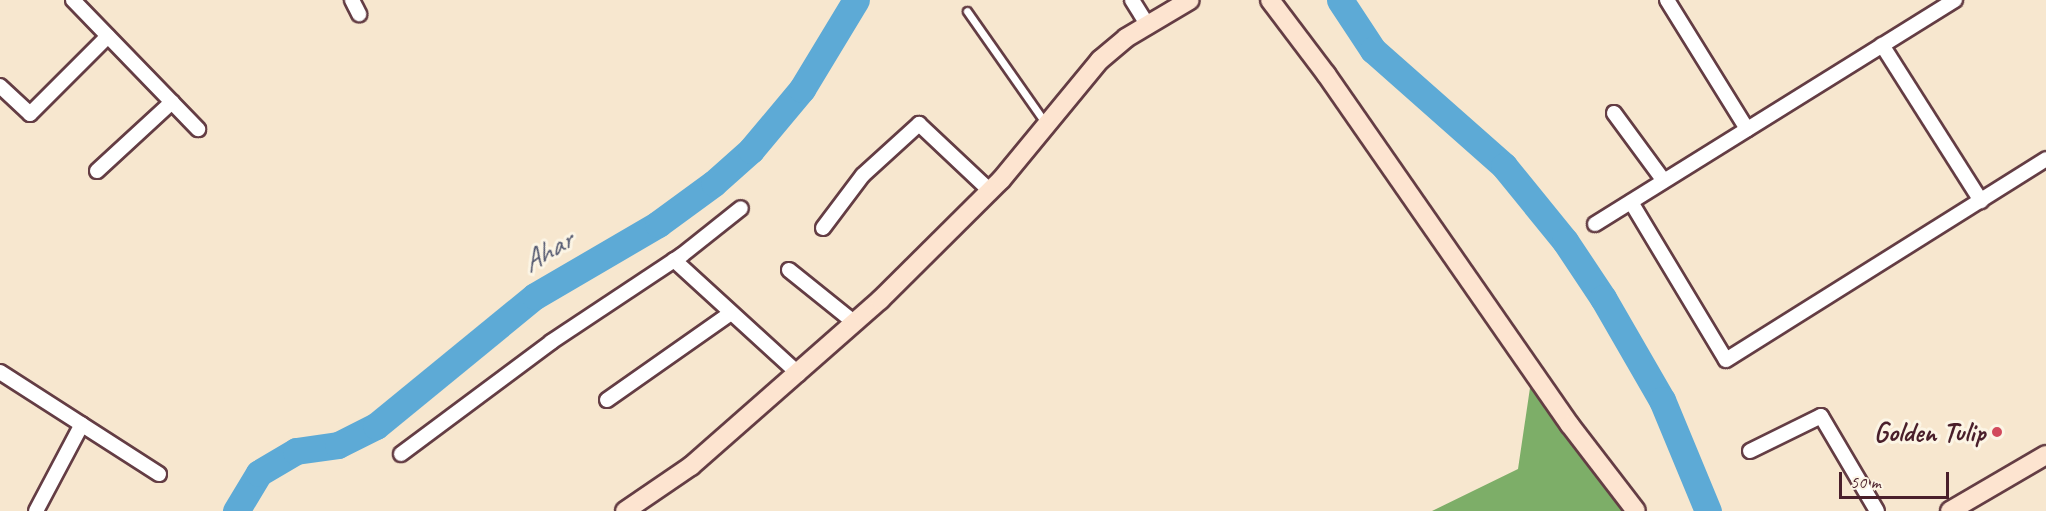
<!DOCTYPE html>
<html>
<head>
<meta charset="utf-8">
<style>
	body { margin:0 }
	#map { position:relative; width:2046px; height:511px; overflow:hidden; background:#f7e7cf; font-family:Caveat,sans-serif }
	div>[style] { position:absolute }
	.forest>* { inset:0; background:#7dae68 }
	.river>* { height:27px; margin:-13.5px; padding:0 13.5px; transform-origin:13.5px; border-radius:13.5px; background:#5daad6 }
	.roads { filter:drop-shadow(2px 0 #643d44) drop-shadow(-2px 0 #643d44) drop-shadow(0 2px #643d44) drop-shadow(0 -2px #643d44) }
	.lane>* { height:7px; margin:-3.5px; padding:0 3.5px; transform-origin:3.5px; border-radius:3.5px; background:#fff }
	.street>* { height:14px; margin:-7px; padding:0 7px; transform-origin:7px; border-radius:7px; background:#fff }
	.secondary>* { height:18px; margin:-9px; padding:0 9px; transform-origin:9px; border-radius:9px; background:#fde4d0 }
	.dots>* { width:16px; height:16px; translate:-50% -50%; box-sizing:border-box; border:3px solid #fcf5e5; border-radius:50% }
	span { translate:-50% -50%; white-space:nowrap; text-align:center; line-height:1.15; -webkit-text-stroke:6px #fcf5e5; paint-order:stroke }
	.poi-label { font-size:28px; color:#4a1f2b; font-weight:700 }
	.right { translate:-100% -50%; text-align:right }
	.water-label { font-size:30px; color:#52576f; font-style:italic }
	.scale { position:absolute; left:1839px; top:472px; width:110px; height:27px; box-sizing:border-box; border:3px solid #4a1f2b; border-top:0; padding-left:8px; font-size:18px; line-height:21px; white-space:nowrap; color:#4a1f2b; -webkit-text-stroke:4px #fcf5e5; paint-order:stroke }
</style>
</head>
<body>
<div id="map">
	<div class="forest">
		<div style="clip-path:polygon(1531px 381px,1625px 511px,1432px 511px,1518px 469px)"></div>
	</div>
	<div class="river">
		<div style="left:1340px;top:0;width:60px;rotate:56.6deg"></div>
		<div style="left:1373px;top:50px;width:175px;rotate:41.5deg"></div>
		<div style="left:1504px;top:166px;width:97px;rotate:50.9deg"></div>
		<div style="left:1565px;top:241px;width:69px;rotate:56.3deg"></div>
		<div style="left:1603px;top:298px;width:118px;rotate:60deg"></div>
		<div style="left:1662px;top:400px;width:120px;rotate:67.5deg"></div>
		<div style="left:236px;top:511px;width:44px;rotate:-58.8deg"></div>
		<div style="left:259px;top:473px;width:43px;rotate:-30.7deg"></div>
		<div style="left:296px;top:451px;width:42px;rotate:-8.1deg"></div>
		<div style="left:338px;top:445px;width:42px;rotate:-26.6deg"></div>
		<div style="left:376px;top:426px;width:205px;rotate:-39.3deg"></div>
		<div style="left:535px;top:296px;width:143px;rotate:-30.3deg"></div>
		<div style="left:658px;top:224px;width:69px;rotate:-36.2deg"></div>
		<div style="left:714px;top:183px;width:50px;rotate:-41.7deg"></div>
		<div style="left:751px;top:150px;width:80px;rotate:-50.1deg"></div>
		<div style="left:802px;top:89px;width:104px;rotate:-58.8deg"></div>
	</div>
	<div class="roads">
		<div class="lane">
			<div style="left:967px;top:11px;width:138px;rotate:55deg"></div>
		</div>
		<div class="street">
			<div style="left:73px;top:0;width:180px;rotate:45.9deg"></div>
			<div style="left:352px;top:0;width:16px;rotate:63deg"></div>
			<div style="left:1132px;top:0;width:31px;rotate:58deg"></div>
			<div style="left:1667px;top:0;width:152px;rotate:58.2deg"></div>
			<div style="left:1882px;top:45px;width:185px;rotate:57.6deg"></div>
			<div style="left:0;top:86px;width:41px;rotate:43deg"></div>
			<div style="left:30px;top:114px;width:110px;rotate:-45deg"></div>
			<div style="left:1614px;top:113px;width:84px;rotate:53.7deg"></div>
			<div style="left:97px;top:171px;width:102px;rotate:-42.6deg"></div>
			<div style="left:1631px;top:202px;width:184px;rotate:59deg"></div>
			<div style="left:1726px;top:360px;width:378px;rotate:-32.1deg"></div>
			<div style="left:1595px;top:224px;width:424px;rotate:-31.9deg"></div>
			<div style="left:823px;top:228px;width:66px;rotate:-53deg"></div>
			<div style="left:863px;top:175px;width:76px;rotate:-42.3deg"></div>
			<div style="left:919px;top:124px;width:98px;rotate:43.3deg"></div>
			<div style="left:674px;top:260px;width:169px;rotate:42.4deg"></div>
			<div style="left:789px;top:270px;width:85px;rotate:38.8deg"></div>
			<div style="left:0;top:372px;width:189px;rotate:32.7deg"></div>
			<div style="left:607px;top:400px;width:151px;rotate:-35.1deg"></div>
			<div style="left:1750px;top:451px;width:79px;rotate:-26.2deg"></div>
			<div style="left:1821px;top:416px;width:110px;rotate:59.5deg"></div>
			<div style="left:401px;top:454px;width:187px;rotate:-36.7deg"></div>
			<div style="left:551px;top:342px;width:157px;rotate:-33.6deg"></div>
			<div style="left:682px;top:255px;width:75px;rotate:-38.5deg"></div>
			<div style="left:36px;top:511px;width:98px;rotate:-62.1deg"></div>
		</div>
		<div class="secondary">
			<div style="left:1270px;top:0;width:93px;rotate:52.9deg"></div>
			<div style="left:1326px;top:74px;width:427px;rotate:55.2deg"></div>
			<div style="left:1570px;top:425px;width:108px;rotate:52.5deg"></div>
			<div style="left:625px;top:511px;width:80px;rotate:-34.3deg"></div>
			<div style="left:691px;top:466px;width:252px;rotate:-41.3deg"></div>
			<div style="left:880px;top:300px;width:170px;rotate:-44.8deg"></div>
			<div style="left:1001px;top:180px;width:156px;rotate:-50.5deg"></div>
			<div style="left:1100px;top:60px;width:34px;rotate:-40deg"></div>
			<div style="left:1126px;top:38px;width:74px;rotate:-30.7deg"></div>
			<div style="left:1950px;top:511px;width:111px;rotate:-30.3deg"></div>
		</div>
	</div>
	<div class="dots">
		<div style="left:1997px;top:432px;background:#d1495b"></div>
	</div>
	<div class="poi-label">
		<span class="right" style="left:1985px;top:432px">Golden Tulip</span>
	</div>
	<div class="water-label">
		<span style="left:547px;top:251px;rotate:-31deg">Ahar</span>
	</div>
	<div class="scale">50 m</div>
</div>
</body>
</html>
